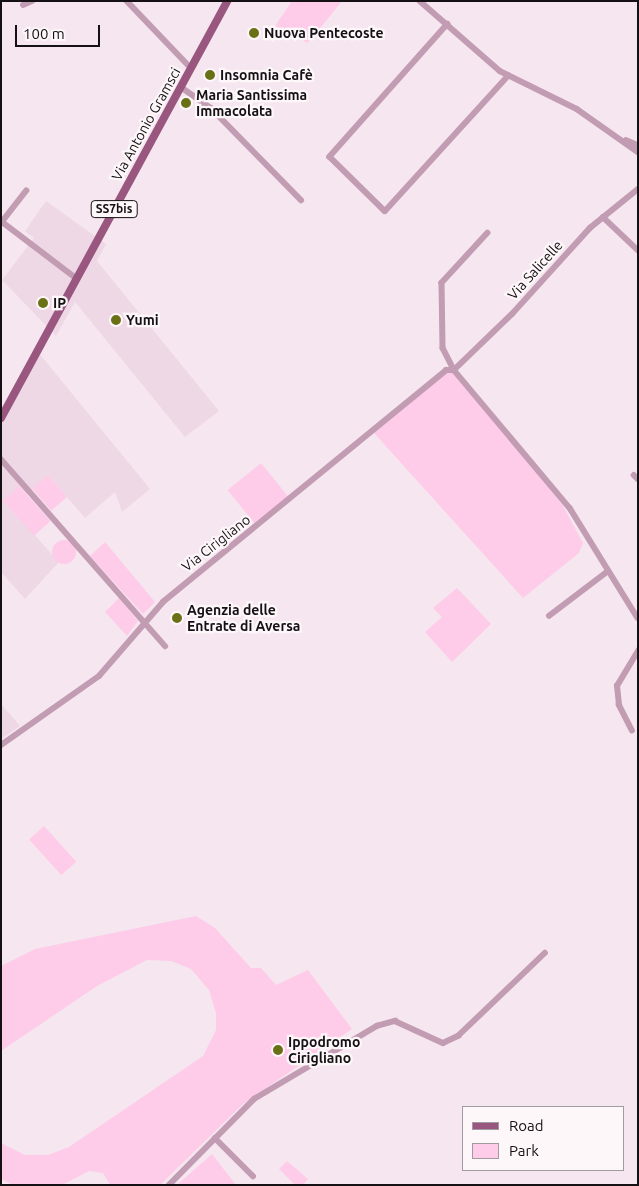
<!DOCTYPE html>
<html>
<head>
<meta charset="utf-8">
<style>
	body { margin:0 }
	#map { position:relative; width:639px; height:1186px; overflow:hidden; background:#f6e6ef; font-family:Ubuntu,sans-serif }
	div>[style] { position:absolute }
	.built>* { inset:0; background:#efd8e5 }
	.green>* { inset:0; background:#fecce9; transform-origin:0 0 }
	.round { border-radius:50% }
	.minor>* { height:5.5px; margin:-2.75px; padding:0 2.75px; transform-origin:2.75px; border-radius:2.75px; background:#c29cb2 }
	.major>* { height:8px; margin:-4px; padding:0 4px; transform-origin:4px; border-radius:4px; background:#995780 }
	.dots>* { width:14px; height:14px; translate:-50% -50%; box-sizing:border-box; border:2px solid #fdf7fa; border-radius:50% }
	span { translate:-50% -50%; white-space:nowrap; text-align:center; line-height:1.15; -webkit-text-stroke:4.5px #fdf7fa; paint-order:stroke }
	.shield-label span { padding:1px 4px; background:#fdf7fa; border:1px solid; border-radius:4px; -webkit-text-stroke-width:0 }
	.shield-label { font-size:12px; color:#151013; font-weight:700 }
	.poi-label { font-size:14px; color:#151013; font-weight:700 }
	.left { translate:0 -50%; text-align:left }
	.street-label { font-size:14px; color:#151013 }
	.frame { position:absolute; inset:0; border:2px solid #151013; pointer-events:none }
	.legend { position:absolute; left:462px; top:1106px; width:162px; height:65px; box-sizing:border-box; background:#fdf7fa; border:1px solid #a09b9e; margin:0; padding:6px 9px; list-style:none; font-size:15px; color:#151013 }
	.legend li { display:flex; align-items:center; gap:10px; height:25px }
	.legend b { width:25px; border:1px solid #a09b9e }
	.scale { position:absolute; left:15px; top:25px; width:85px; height:22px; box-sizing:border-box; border:2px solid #151013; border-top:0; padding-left:6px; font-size:15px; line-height:18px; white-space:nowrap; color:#151013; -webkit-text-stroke:4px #fdf7fa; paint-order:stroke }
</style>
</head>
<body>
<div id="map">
	<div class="built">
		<div style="clip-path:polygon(46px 201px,106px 244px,97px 261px,219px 411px,185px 437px,75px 302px,56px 336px,2px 280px,34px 238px,25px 231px)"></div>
		<div style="clip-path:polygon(38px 352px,150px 489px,122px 512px,115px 492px,85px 518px,48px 475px,27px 494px,19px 487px,4px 501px,59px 562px,25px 599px,1px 572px,1px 423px)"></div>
		<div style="clip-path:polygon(1px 704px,20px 726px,1px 739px)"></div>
	</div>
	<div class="green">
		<div style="clip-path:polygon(292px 1px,342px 1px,308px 43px,275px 26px)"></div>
		<div style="clip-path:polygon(445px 373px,452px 373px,520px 451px,563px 506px,583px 543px,579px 553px,523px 598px,374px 433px)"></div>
		<div style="left:261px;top:463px;width:45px;height:43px;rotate:51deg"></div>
		<div style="left:48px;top:475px;width:29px;height:21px;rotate:49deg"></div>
		<div style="left:19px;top:486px;width:47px;height:22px;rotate:48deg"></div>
		<div class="round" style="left:52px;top:540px;width:24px;height:24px"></div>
		<div style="clip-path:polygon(105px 542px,155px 602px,143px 614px,90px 556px)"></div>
		<div style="clip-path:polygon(457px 588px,491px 624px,452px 662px,425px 632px,442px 617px,433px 608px)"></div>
		<div style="clip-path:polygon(119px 598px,138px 621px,127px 636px,105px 612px)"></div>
		<div style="left:44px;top:826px;width:48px;height:20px;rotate:48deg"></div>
		<div style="clip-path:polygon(196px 916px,215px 928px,251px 968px,261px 968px,276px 985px,308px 970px,352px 1029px,243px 1104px,160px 1185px,110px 1185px,103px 1173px,89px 1171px,62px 1185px,13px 1185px,1px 1179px,1px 1143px,25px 1155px,48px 1155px,69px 1147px,203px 1056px,216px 1030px,216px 1013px,209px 990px,191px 969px,171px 961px,147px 960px,97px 986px,1px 1051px,1px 966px,35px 949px)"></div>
		<div style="clip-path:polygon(212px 1154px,236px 1185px,177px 1185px)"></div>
		<div style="clip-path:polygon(287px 1161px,308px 1179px,303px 1185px,295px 1185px,279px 1169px)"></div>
	</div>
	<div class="minor">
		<div style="left:127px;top:1px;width:93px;rotate:46.3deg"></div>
		<div style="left:420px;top:1px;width:106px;rotate:41.2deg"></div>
		<div style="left:500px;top:71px;width:86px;rotate:26.3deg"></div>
		<div style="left:577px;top:109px;width:75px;rotate:35.2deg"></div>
		<div style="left:23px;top:5px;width:10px;rotate:-24deg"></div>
		<div style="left:448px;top:24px;width:178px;rotate:131.6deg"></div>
		<div style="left:330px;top:157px;width:77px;rotate:44.5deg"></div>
		<div style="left:385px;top:211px;width:183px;rotate:-47.7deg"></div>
		<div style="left:181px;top:87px;width:37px;rotate:35deg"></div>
		<div style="left:211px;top:108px;width:129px;rotate:45.6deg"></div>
		<div style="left:626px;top:140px;width:13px;rotate:23deg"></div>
		<div style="left:603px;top:217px;width:48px;rotate:43.3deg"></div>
		<div style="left:1px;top:221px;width:94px;rotate:37.2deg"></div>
		<div style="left:1px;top:223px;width:41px;rotate:-52deg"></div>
		<div style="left:488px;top:233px;width:68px;rotate:132.6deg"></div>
		<div style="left:442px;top:283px;width:65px;rotate:89.1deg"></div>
		<div style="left:443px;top:348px;width:25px;rotate:63deg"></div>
		<div style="left:454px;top:370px;width:180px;rotate:50deg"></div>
		<div style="left:570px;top:508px;width:129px;rotate:58.3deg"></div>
		<div style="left:454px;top:370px;width:81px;rotate:-44deg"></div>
		<div style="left:512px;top:314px;width:116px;rotate:-47.8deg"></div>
		<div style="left:590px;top:228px;width:62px;rotate:-39.1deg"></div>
		<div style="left:1px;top:459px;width:249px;rotate:48.7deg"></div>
		<div style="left:634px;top:475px;width:6px;rotate:45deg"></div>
		<div style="left:549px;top:616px;width:74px;rotate:-37.3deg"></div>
		<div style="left:632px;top:731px;width:29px;rotate:-117deg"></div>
		<div style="left:619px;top:705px;width:19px;rotate:-96deg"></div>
		<div style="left:617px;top:686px;width:41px;rotate:-59deg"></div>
		<div style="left:1px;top:745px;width:120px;rotate:-35.1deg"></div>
		<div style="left:99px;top:676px;width:98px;rotate:-49.1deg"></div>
		<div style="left:163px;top:602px;width:366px;rotate:-39.3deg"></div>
		<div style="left:446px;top:370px;width:8px"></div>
		<div style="left:215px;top:1138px;width:54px;rotate:45deg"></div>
		<div style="left:169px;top:1185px;width:121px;rotate:-45.3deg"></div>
		<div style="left:254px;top:1099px;width:143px;rotate:-30.7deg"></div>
		<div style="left:377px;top:1026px;width:19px;rotate:-16deg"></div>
		<div style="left:395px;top:1021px;width:53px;rotate:24.6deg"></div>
		<div style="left:443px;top:1043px;width:17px;rotate:-25deg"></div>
		<div style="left:458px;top:1036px;width:120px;rotate:-43.7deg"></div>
	</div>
	<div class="major">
		<div style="left:1px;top:418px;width:474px;rotate:-61.5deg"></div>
	</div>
	<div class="dots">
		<div style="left:254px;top:33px;background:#6a7016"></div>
		<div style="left:210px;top:75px;background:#6a7016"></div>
		<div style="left:186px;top:103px;background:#6a7016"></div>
		<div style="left:43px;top:303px;background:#6a7016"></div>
		<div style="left:116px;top:320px;background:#6a7016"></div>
		<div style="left:177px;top:618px;background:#6a7016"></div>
		<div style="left:278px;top:1050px;background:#6a7016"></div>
	</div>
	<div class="shield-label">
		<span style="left:114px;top:209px">SS7bis</span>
	</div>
	<div class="poi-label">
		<span class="left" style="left:264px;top:33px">Nuova Pentecoste</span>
		<span class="left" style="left:220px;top:75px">Insomnia Cafè</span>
		<span class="left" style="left:196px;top:103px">Maria Santissima<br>Immacolata</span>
		<span class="left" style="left:53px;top:303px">IP</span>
		<span class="left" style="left:126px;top:320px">Yumi</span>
		<span class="left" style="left:187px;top:618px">Agenzia delle<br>Entrate di Aversa</span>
		<span class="left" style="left:288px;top:1050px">Ippodromo<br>Cirigliano</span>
	</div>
	<div class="street-label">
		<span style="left:146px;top:124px;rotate:-61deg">Via Antonio Gramsci</span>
		<span style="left:535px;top:270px;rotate:-48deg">Via Salicelle</span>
		<span style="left:216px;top:543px;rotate:-38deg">Via Cirigliano</span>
	</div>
	<div class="frame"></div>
	<ul class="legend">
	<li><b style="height:6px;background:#995780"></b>Road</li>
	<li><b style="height:14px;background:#fecce9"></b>Park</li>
	</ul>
	<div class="scale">100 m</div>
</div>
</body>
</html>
